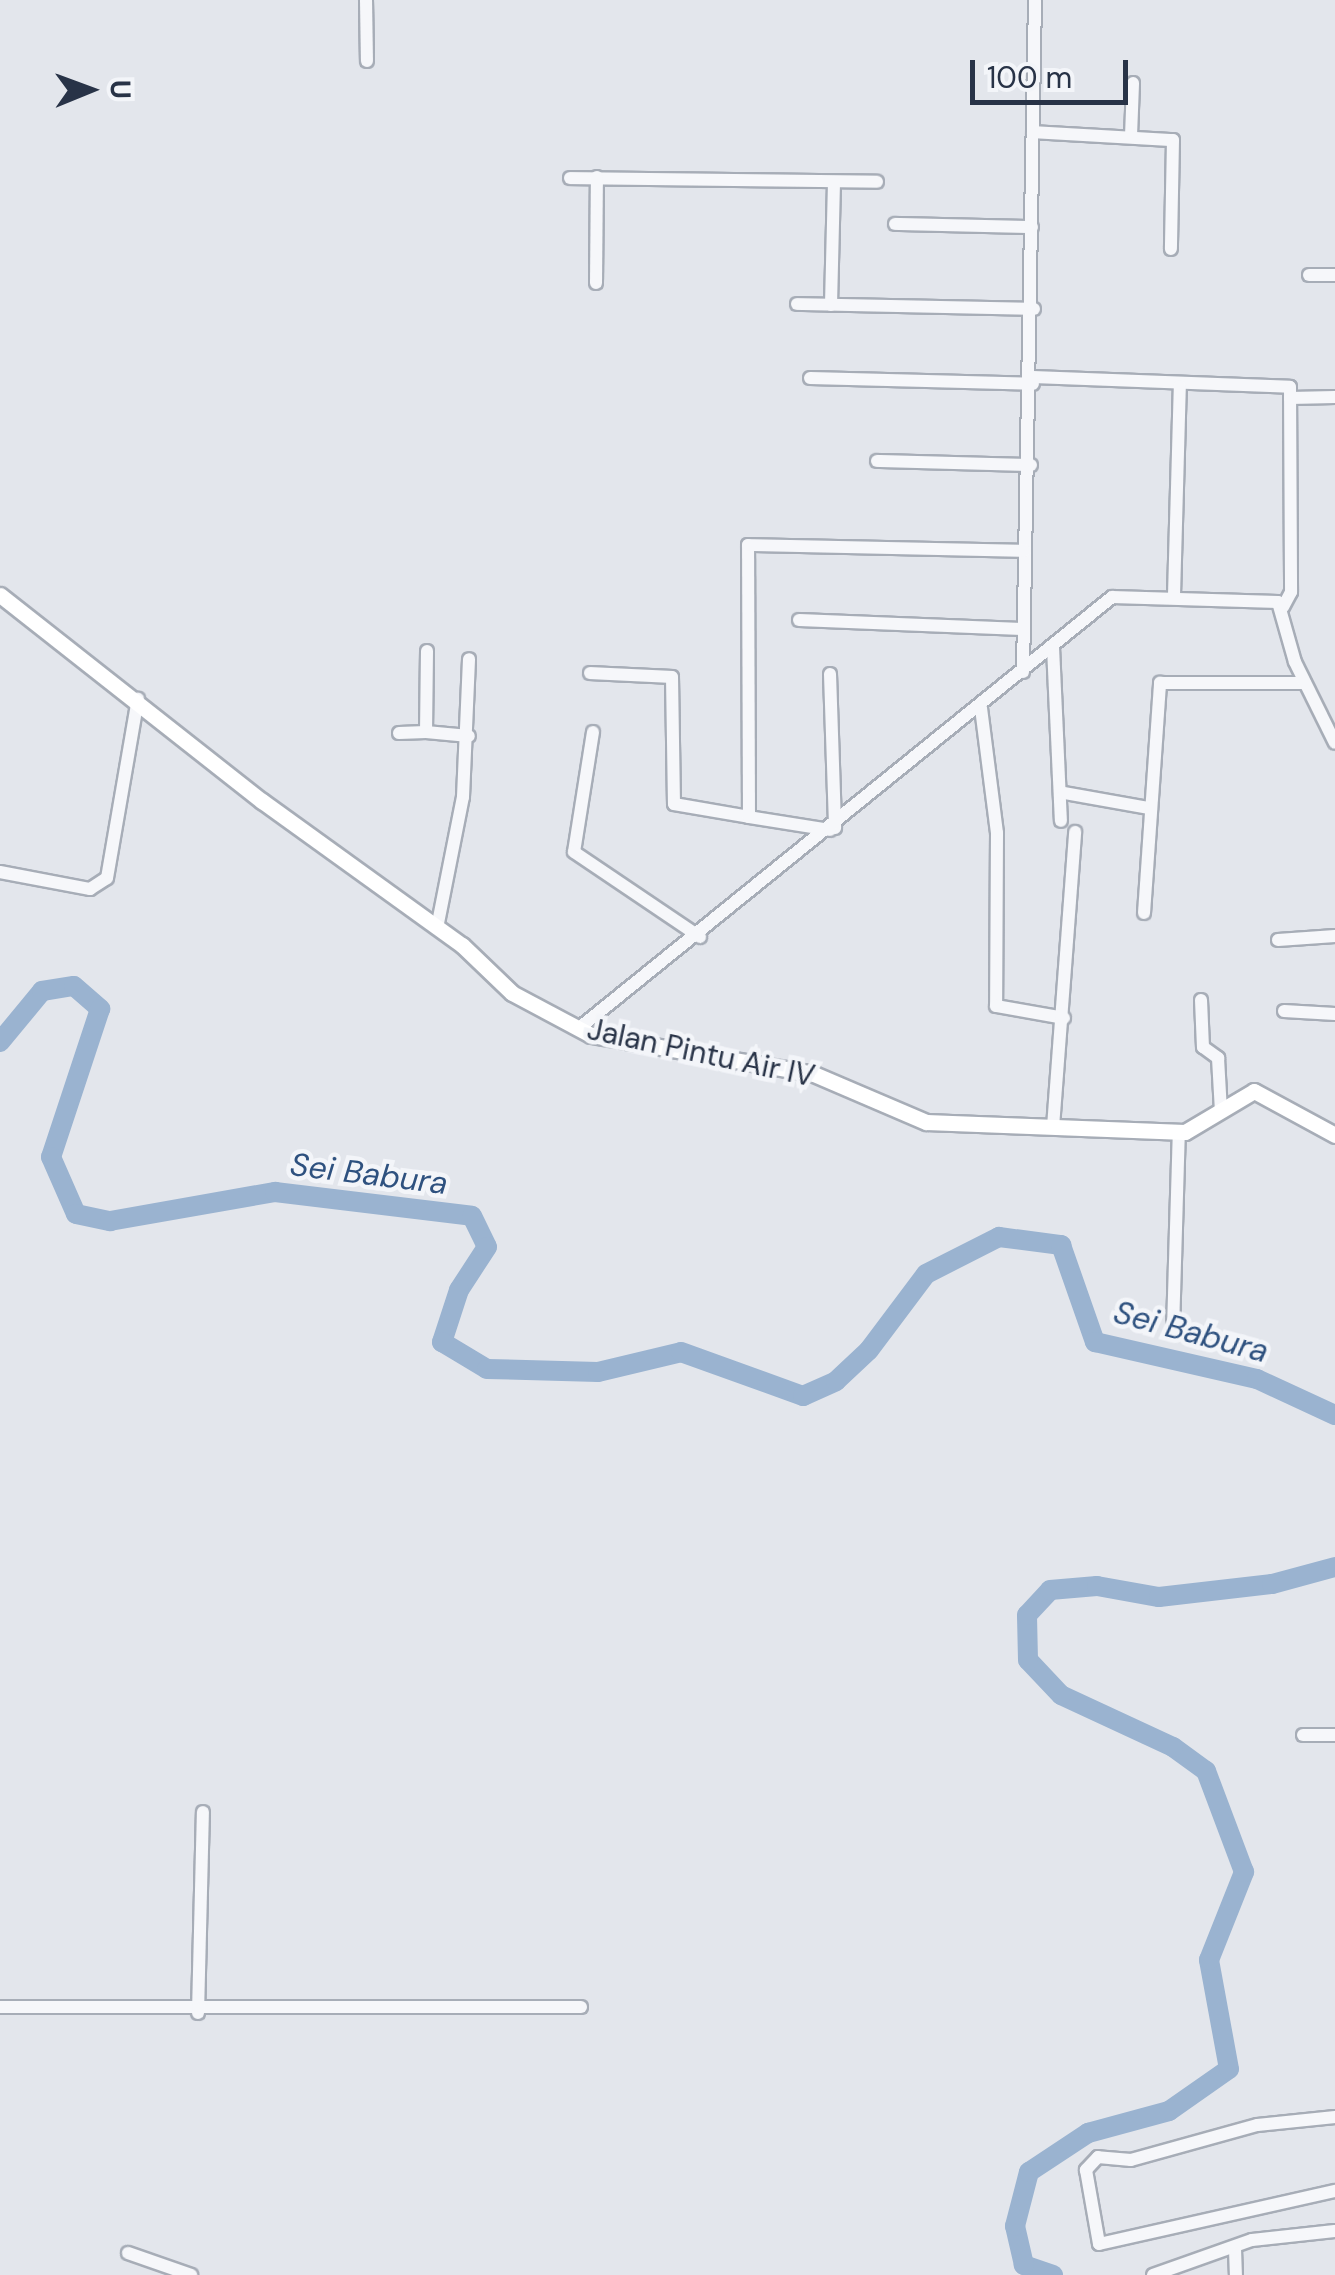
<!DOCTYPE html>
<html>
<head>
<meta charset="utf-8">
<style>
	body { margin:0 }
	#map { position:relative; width:1335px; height:2275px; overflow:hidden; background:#e3e6ec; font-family:"DM Sans",sans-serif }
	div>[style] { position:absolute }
	.river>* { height:20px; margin:-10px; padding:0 10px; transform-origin:10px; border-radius:10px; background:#9ab3d0 }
	.roads { filter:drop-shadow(2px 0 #a7adb7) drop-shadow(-2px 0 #a7adb7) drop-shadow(0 2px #a7adb7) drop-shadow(0 -2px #a7adb7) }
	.minor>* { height:12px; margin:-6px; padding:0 6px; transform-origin:6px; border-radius:6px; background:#f6f7fa }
	.major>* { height:15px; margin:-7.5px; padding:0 7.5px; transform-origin:7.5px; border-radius:7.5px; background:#fff }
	span { translate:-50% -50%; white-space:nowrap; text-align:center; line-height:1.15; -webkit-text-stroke:9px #f3f5f9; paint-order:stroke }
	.street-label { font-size:30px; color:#283347 }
	.water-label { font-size:32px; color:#2e517f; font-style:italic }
	.north { position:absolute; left:40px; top:40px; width:100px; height:100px; -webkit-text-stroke:8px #f3f5f9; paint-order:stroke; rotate:89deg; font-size:28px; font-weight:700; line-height:40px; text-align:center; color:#283347 }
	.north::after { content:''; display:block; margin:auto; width:35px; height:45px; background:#283347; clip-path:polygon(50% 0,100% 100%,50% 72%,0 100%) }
	.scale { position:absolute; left:970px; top:60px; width:158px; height:45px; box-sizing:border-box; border:5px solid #283347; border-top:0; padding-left:12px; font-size:30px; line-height:35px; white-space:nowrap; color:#283347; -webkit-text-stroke:8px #f3f5f9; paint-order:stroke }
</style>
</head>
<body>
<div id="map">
	<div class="river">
		<div style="left:0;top:1042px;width:66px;rotate:-50.5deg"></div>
		<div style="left:42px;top:991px;width:32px;rotate:-9deg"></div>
		<div style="left:74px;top:986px;width:35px;rotate:41deg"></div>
		<div style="left:100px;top:1009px;width:156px;rotate:108.3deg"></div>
		<div style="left:51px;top:1157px;width:62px;rotate:66.3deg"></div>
		<div style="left:76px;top:1214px;width:35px;rotate:12deg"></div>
		<div style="left:110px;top:1221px;width:168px;rotate:-10deg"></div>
		<div style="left:275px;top:1192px;width:198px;rotate:6.9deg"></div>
		<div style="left:472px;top:1216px;width:34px;rotate:64deg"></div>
		<div style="left:487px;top:1247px;width:51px;rotate:123.1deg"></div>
		<div style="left:459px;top:1290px;width:55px;rotate:108.1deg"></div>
		<div style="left:442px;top:1342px;width:52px;rotate:31deg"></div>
		<div style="left:487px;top:1369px;width:111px;rotate:1.5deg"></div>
		<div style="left:598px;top:1372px;width:85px;rotate:-13.5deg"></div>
		<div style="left:681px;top:1352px;width:130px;rotate:19.8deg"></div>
		<div style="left:803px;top:1396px;width:36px;rotate:-24deg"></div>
		<div style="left:836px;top:1381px;width:45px;rotate:-43.2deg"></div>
		<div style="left:869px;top:1350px;width:95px;rotate:-53.1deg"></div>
		<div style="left:926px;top:1274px;width:82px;rotate:-26.9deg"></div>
		<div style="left:999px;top:1237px;width:63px;rotate:7.4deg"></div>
		<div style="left:1061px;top:1245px;width:103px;rotate:70.7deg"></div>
		<div style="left:1095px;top:1342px;width:166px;rotate:12.9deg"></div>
		<div style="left:1257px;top:1379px;width:86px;rotate:24.8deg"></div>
		<div style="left:1053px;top:2275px;width:31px;rotate:-161deg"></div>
		<div style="left:1024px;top:2265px;width:40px;rotate:-103deg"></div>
		<div style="left:1015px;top:2226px;width:56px;rotate:-75.5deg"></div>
		<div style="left:1029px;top:2172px;width:71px;rotate:-33.5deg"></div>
		<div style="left:1088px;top:2133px;width:84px;rotate:-15.2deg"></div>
		<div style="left:1169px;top:2111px;width:73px;rotate:-35deg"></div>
		<div style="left:1229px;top:2069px;width:111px;rotate:-100.4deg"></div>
		<div style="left:1209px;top:1960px;width:95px;rotate:-68.3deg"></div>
		<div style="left:1244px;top:1872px;width:108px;rotate:-110.6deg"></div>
		<div style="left:1206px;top:1771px;width:41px;rotate:-144deg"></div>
		<div style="left:1173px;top:1747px;width:123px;rotate:-155.1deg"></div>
		<div style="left:1061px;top:1695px;width:48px;rotate:-133.3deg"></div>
		<div style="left:1028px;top:1660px;width:45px;rotate:-91.3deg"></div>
		<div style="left:1027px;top:1615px;width:34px;rotate:-47deg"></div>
		<div style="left:1050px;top:1590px;width:47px;rotate:-4.9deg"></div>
		<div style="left:1097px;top:1586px;width:63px;rotate:10.1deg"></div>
		<div style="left:1159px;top:1597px;width:114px;rotate:-6.6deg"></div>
		<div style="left:1272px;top:1584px;width:65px;rotate:-15.1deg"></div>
	</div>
	<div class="roads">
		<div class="minor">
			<div style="left:366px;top:0;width:61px;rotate:89.1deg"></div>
			<div style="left:1033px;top:132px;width:140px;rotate:3.3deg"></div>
			<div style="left:1173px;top:140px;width:109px;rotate:91.1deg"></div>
			<div style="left:1131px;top:136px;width:53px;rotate:-87.8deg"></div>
			<div style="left:570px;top:178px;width:307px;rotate:0.7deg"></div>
			<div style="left:895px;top:224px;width:137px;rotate:1.3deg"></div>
			<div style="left:1309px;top:275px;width:26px"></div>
			<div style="left:596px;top:283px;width:106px;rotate:-89.5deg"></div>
			<div style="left:797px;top:304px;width:237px;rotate:1.2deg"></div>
			<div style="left:831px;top:305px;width:123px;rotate:-88.6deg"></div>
			<div style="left:1033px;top:377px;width:257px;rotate:2.2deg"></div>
			<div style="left:1290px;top:387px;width:205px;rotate:89.7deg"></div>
			<div style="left:1291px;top:592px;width:17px;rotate:118deg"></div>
			<div style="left:810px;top:378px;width:223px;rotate:1.5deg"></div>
			<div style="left:1290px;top:398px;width:45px;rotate:-1.3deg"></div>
			<div style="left:877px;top:461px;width:154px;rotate:1.5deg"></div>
			<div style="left:1174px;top:595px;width:209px;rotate:-88.4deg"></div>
			<div style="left:799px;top:620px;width:223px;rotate:2.3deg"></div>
			<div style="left:1053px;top:647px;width:174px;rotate:87.4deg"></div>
			<div style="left:427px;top:651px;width:81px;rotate:90.7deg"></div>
			<div style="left:426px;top:732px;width:43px;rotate:5.3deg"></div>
			<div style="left:1023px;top:672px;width:672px;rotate:-88.98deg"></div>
			<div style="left:590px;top:673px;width:82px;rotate:2.8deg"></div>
			<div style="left:672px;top:677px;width:127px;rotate:89.1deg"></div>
			<div style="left:674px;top:804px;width:76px;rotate:9.8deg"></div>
			<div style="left:830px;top:674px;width:154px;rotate:88.1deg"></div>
			<div style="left:981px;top:708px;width:126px;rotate:82.7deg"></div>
			<div style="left:997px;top:833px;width:173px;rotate:90.3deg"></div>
			<div style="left:996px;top:1006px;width:69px;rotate:10deg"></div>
			<div style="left:593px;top:732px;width:121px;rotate:99deg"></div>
			<div style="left:574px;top:852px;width:152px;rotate:34deg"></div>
			<div style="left:399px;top:733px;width:27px;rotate:-2deg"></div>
			<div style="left:1064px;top:793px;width:85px;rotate:10.1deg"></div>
			<div style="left:830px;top:830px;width:82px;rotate:-170.9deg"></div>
			<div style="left:749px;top:817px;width:272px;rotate:-90.2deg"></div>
			<div style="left:748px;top:545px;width:277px;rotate:1.2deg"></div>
			<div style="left:0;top:872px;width:92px;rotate:10.7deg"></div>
			<div style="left:90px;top:889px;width:20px;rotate:-33deg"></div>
			<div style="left:107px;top:878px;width:182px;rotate:-80.2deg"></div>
			<div style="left:1144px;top:913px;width:231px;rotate:-86deg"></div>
			<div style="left:1160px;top:683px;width:145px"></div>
			<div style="left:437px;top:928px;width:134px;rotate:-78.8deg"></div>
			<div style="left:463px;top:797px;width:138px;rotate:-87.5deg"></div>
			<div style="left:1278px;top:940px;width:57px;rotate:-4deg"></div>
			<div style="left:1201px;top:1000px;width:47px;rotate:87.6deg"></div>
			<div style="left:1203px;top:1047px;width:19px;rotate:36deg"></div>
			<div style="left:1218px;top:1058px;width:53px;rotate:86.8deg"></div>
			<div style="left:1284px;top:1011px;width:51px;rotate:3.4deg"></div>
			<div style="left:578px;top:1029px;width:687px;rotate:-38.97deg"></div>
			<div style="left:1112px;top:597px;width:166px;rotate:1.7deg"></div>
			<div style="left:1278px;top:602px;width:62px;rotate:74.2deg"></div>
			<div style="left:1295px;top:662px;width:90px;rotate:63.7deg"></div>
			<div style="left:1053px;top:1127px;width:296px;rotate:-85.7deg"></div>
			<div style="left:1173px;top:1329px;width:197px;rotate:-88.3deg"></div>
			<div style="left:1303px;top:1735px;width:32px"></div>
			<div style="left:0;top:2007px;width:581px"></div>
			<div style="left:198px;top:2013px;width:201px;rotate:-88.6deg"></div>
			<div style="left:1335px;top:2117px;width:78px;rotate:174.1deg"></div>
			<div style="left:1257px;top:2125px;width:131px;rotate:164.5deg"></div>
			<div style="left:1131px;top:2160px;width:33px;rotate:-175deg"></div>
			<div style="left:1098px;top:2157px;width:18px;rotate:133deg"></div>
			<div style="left:1086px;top:2170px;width:75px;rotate:80deg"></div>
			<div style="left:1099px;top:2244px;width:242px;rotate:-12.7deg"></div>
			<div style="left:1235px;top:2249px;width:26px;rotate:88deg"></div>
			<div style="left:128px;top:2253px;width:67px;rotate:19.2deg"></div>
			<div style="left:1153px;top:2275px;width:105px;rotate:-19.5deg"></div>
			<div style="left:1252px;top:2240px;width:83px;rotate:-6.2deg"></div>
		</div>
		<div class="major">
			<div style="left:0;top:595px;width:333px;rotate:38.2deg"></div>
			<div style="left:262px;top:801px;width:246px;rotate:35.8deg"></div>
			<div style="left:462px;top:945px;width:69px;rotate:43.8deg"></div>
			<div style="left:512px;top:993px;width:89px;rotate:28deg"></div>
			<div style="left:591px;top:1035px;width:226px;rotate:9.9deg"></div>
			<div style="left:814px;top:1074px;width:122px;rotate:23.2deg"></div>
			<div style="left:926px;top:1122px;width:259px;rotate:2.2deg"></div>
			<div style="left:1185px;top:1132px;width:80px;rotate:-30.7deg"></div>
			<div style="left:1254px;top:1091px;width:92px;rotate:28.5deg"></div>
		</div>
	</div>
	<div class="street-label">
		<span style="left:701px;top:1053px;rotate:12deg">Jalan Pintu Air IV</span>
	</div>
	<div class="water-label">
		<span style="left:369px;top:1174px;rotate:7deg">Sei Babura</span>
		<span style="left:1191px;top:1332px;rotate:15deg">Sei Babura</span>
	</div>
	<div class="north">U</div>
	<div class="scale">100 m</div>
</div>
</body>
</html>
